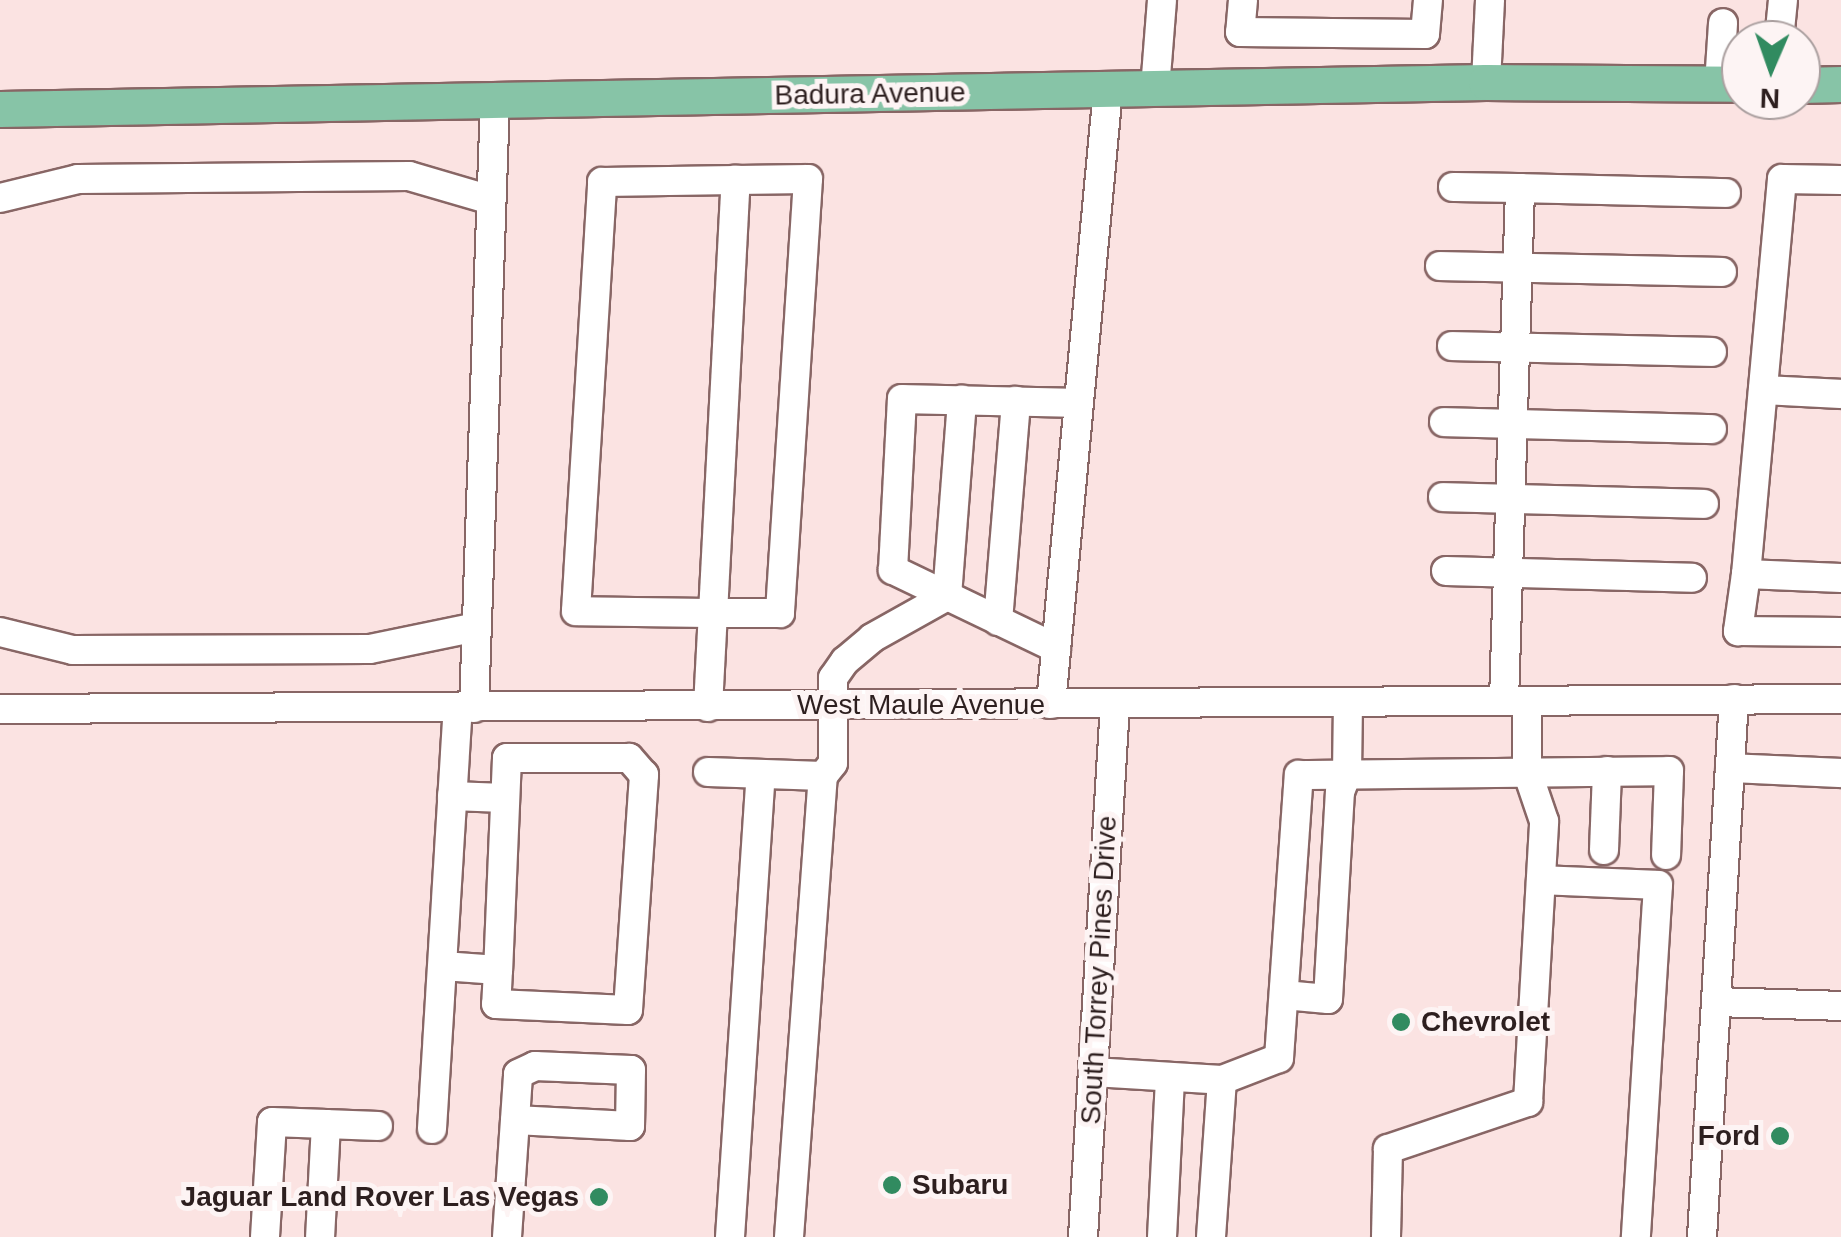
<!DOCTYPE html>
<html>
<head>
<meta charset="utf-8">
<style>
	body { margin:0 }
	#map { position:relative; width:1841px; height:1237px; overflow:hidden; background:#fbe3e2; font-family:Arial,sans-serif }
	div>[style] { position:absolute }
	.roads { filter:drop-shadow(2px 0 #886665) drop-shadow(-2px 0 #886665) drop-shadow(0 2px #886665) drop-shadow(0 -2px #886665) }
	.minor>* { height:28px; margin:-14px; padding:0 14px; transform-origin:14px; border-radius:14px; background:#fff }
	.major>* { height:35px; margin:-17.5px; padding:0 17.5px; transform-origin:17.5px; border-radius:17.5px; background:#87c4a7 }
	.dots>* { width:28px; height:28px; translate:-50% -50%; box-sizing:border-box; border:5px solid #fdf4f4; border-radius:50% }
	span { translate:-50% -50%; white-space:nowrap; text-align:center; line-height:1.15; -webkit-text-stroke:10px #fdf4f4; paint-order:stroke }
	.street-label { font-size:28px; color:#2d1f1f }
	.poi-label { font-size:28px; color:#2d1f1f; font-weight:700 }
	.left { translate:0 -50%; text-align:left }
	.right { translate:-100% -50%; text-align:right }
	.north { position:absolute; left:1721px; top:20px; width:100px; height:100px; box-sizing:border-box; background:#fdf4f4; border:2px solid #aa9f9f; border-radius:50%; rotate:182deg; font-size:28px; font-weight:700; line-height:40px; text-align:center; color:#2d1f1f }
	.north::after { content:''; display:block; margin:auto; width:35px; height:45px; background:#318b60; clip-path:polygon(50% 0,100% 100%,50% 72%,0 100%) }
</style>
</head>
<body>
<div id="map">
	<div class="roads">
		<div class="minor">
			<div style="left:1243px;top:0;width:32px;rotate:95deg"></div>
			<div style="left:1240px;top:32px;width:185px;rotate:0.6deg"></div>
			<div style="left:1425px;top:34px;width:34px;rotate:-85deg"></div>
			<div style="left:1779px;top:40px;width:40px;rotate:-84.3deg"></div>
			<div style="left:1486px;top:82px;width:82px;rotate:-87.2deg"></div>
			<div style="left:1719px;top:84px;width:61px;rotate:-86.2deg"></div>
			<div style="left:1155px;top:89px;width:89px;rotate:-85.5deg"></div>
			<div style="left:1841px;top:180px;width:59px;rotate:-179deg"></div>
			<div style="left:1782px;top:179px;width:397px;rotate:95.2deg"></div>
			<div style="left:1746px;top:574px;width:95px;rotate:2.4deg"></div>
			<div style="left:1453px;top:187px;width:67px;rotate:0.9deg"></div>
			<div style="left:0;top:198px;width:80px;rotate:-13.7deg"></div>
			<div style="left:78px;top:179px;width:331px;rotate:-0.5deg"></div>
			<div style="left:409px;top:176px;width:85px;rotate:16.3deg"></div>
			<div style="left:1440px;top:266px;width:282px;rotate:1.2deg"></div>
			<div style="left:1452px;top:346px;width:260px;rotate:1.3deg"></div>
			<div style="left:1763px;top:390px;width:78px;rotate:2.9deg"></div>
			<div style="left:1444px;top:422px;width:268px;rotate:1.5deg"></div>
			<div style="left:1443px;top:497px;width:261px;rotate:1.5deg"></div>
			<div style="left:1446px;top:571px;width:246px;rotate:1.6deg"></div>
			<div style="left:1746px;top:574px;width:58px;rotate:98deg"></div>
			<div style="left:1738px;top:631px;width:103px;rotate:0.6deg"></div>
			<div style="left:998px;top:621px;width:221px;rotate:-85.3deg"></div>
			<div style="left:0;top:632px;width:75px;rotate:13.9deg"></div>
			<div style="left:73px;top:650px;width:297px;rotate:-0.2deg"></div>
			<div style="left:370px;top:649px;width:109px;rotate:-11.6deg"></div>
			<div style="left:1056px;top:648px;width:181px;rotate:-154.4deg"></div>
			<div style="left:893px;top:570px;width:171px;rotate:-87deg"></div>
			<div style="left:902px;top:399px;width:177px;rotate:1.3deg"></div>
			<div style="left:1504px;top:701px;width:513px;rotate:-88.21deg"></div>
			<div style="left:1520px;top:188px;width:206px;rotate:1.4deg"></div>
			<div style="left:1051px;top:704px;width:617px;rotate:-84.7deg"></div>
			<div style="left:708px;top:707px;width:94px;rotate:-87deg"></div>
			<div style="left:713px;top:613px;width:137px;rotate:-179.2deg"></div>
			<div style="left:576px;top:611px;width:430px;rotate:-86.5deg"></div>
			<div style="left:602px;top:182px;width:134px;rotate:-0.9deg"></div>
			<div style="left:736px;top:180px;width:72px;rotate:-0.8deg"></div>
			<div style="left:808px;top:179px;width:435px;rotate:93.7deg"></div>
			<div style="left:780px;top:613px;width:67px;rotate:180deg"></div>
			<div style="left:713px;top:613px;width:434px;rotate:-87deg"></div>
			<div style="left:474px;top:708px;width:607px;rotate:-88.02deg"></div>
			<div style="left:0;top:709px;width:1841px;rotate:-0.31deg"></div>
			<div style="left:1730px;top:768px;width:111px;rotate:2.6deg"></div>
			<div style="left:708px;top:772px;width:115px;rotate:2deg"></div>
			<div style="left:452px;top:796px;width:52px;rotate:2.2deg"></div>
			<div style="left:1604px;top:850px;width:79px;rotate:-87.8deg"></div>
			<div style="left:1541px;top:880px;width:117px;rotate:2.4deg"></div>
			<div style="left:1658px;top:885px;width:353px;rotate:93.6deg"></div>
			<div style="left:443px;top:966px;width:55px;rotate:4.2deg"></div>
			<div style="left:498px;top:970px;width:34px;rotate:93deg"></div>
			<div style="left:496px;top:1004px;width:132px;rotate:2.6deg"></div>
			<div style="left:628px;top:1010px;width:236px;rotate:-86.1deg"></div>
			<div style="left:644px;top:775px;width:23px;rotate:-131deg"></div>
			<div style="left:629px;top:758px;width:122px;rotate:180deg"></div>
			<div style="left:507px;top:758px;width:212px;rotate:92.4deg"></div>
			<div style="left:1284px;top:995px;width:44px;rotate:5.2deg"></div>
			<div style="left:1328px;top:999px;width:207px;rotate:-86.7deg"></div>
			<div style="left:1340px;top:792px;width:19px;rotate:-69deg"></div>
			<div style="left:1347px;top:774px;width:72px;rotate:-89.2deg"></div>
			<div style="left:1716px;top:1002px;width:125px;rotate:1.8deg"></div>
			<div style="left:1093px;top:1072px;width:129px;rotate:3.5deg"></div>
			<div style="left:1222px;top:1080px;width:61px;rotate:-21.1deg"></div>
			<div style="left:1279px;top:1058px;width:284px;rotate:-86deg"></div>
			<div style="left:1299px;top:775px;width:370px;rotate:-0.6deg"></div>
			<div style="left:1669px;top:771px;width:84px;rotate:92deg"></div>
			<div style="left:326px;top:1124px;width:52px;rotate:2.2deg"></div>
			<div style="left:432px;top:1129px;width:422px;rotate:-86.5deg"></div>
			<div style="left:265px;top:1237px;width:115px;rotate:-86.5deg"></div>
			<div style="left:272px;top:1122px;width:54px;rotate:2.1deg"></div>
			<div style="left:326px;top:1124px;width:113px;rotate:93deg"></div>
			<div style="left:507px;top:1237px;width:163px;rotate:-86.1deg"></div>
			<div style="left:518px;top:1074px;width:19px;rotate:-25deg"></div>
			<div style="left:535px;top:1066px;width:96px;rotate:2.4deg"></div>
			<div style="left:631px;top:1070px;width:56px;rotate:91deg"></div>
			<div style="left:630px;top:1126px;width:115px;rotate:-177deg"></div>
			<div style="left:730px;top:1237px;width:463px;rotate:-86.2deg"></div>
			<div style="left:789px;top:1237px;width:462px;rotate:-85.8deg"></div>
			<div style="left:823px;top:776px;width:16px;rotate:-52deg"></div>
			<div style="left:833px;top:763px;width:85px;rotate:-90deg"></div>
			<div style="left:833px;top:678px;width:21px;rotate:-55deg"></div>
			<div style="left:845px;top:661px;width:35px;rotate:-40deg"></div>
			<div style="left:872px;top:638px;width:86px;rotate:-29.2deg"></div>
			<div style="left:947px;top:596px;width:197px;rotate:-85.6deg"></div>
			<div style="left:1083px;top:1237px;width:534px;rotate:-86.56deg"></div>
			<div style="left:1162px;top:1237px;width:160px;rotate:-87.1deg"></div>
			<div style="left:1211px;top:1237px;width:157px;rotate:-86deg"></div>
			<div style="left:1386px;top:1237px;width:88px;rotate:-88.7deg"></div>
			<div style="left:1388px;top:1149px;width:148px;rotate:-18.6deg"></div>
			<div style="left:1528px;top:1102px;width:281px;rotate:-86.7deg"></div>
			<div style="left:1544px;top:821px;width:53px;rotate:-108.8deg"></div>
			<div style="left:1527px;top:771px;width:70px;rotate:-90deg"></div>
			<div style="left:1702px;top:1237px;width:539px;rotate:-86.6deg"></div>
		</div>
		<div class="major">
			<div style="left:1801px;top:85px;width:40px;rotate:-1.4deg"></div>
			<div style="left:0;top:109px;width:1486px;rotate:-1.04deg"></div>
			<div style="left:1486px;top:82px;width:255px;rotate:0.4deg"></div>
		</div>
	</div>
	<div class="dots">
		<div style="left:1401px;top:1022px;background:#318b60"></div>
		<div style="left:1780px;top:1136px;background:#318b60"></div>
		<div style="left:892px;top:1185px;background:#318b60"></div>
		<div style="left:599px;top:1197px;background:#318b60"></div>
	</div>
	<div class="street-label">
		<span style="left:870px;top:94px;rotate:-1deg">Badura Avenue</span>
		<span style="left:921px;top:705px">West Maule Avenue</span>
		<span style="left:1099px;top:970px;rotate:-87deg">South Torrey Pines Drive</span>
	</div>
	<div class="poi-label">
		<span class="left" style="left:1421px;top:1022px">Chevrolet</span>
		<span class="right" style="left:1760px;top:1136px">Ford</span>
		<span class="left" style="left:912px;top:1185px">Subaru</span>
		<span class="right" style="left:579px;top:1197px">Jaguar Land Rover Las Vegas</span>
	</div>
	<div class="north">N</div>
</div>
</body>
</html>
